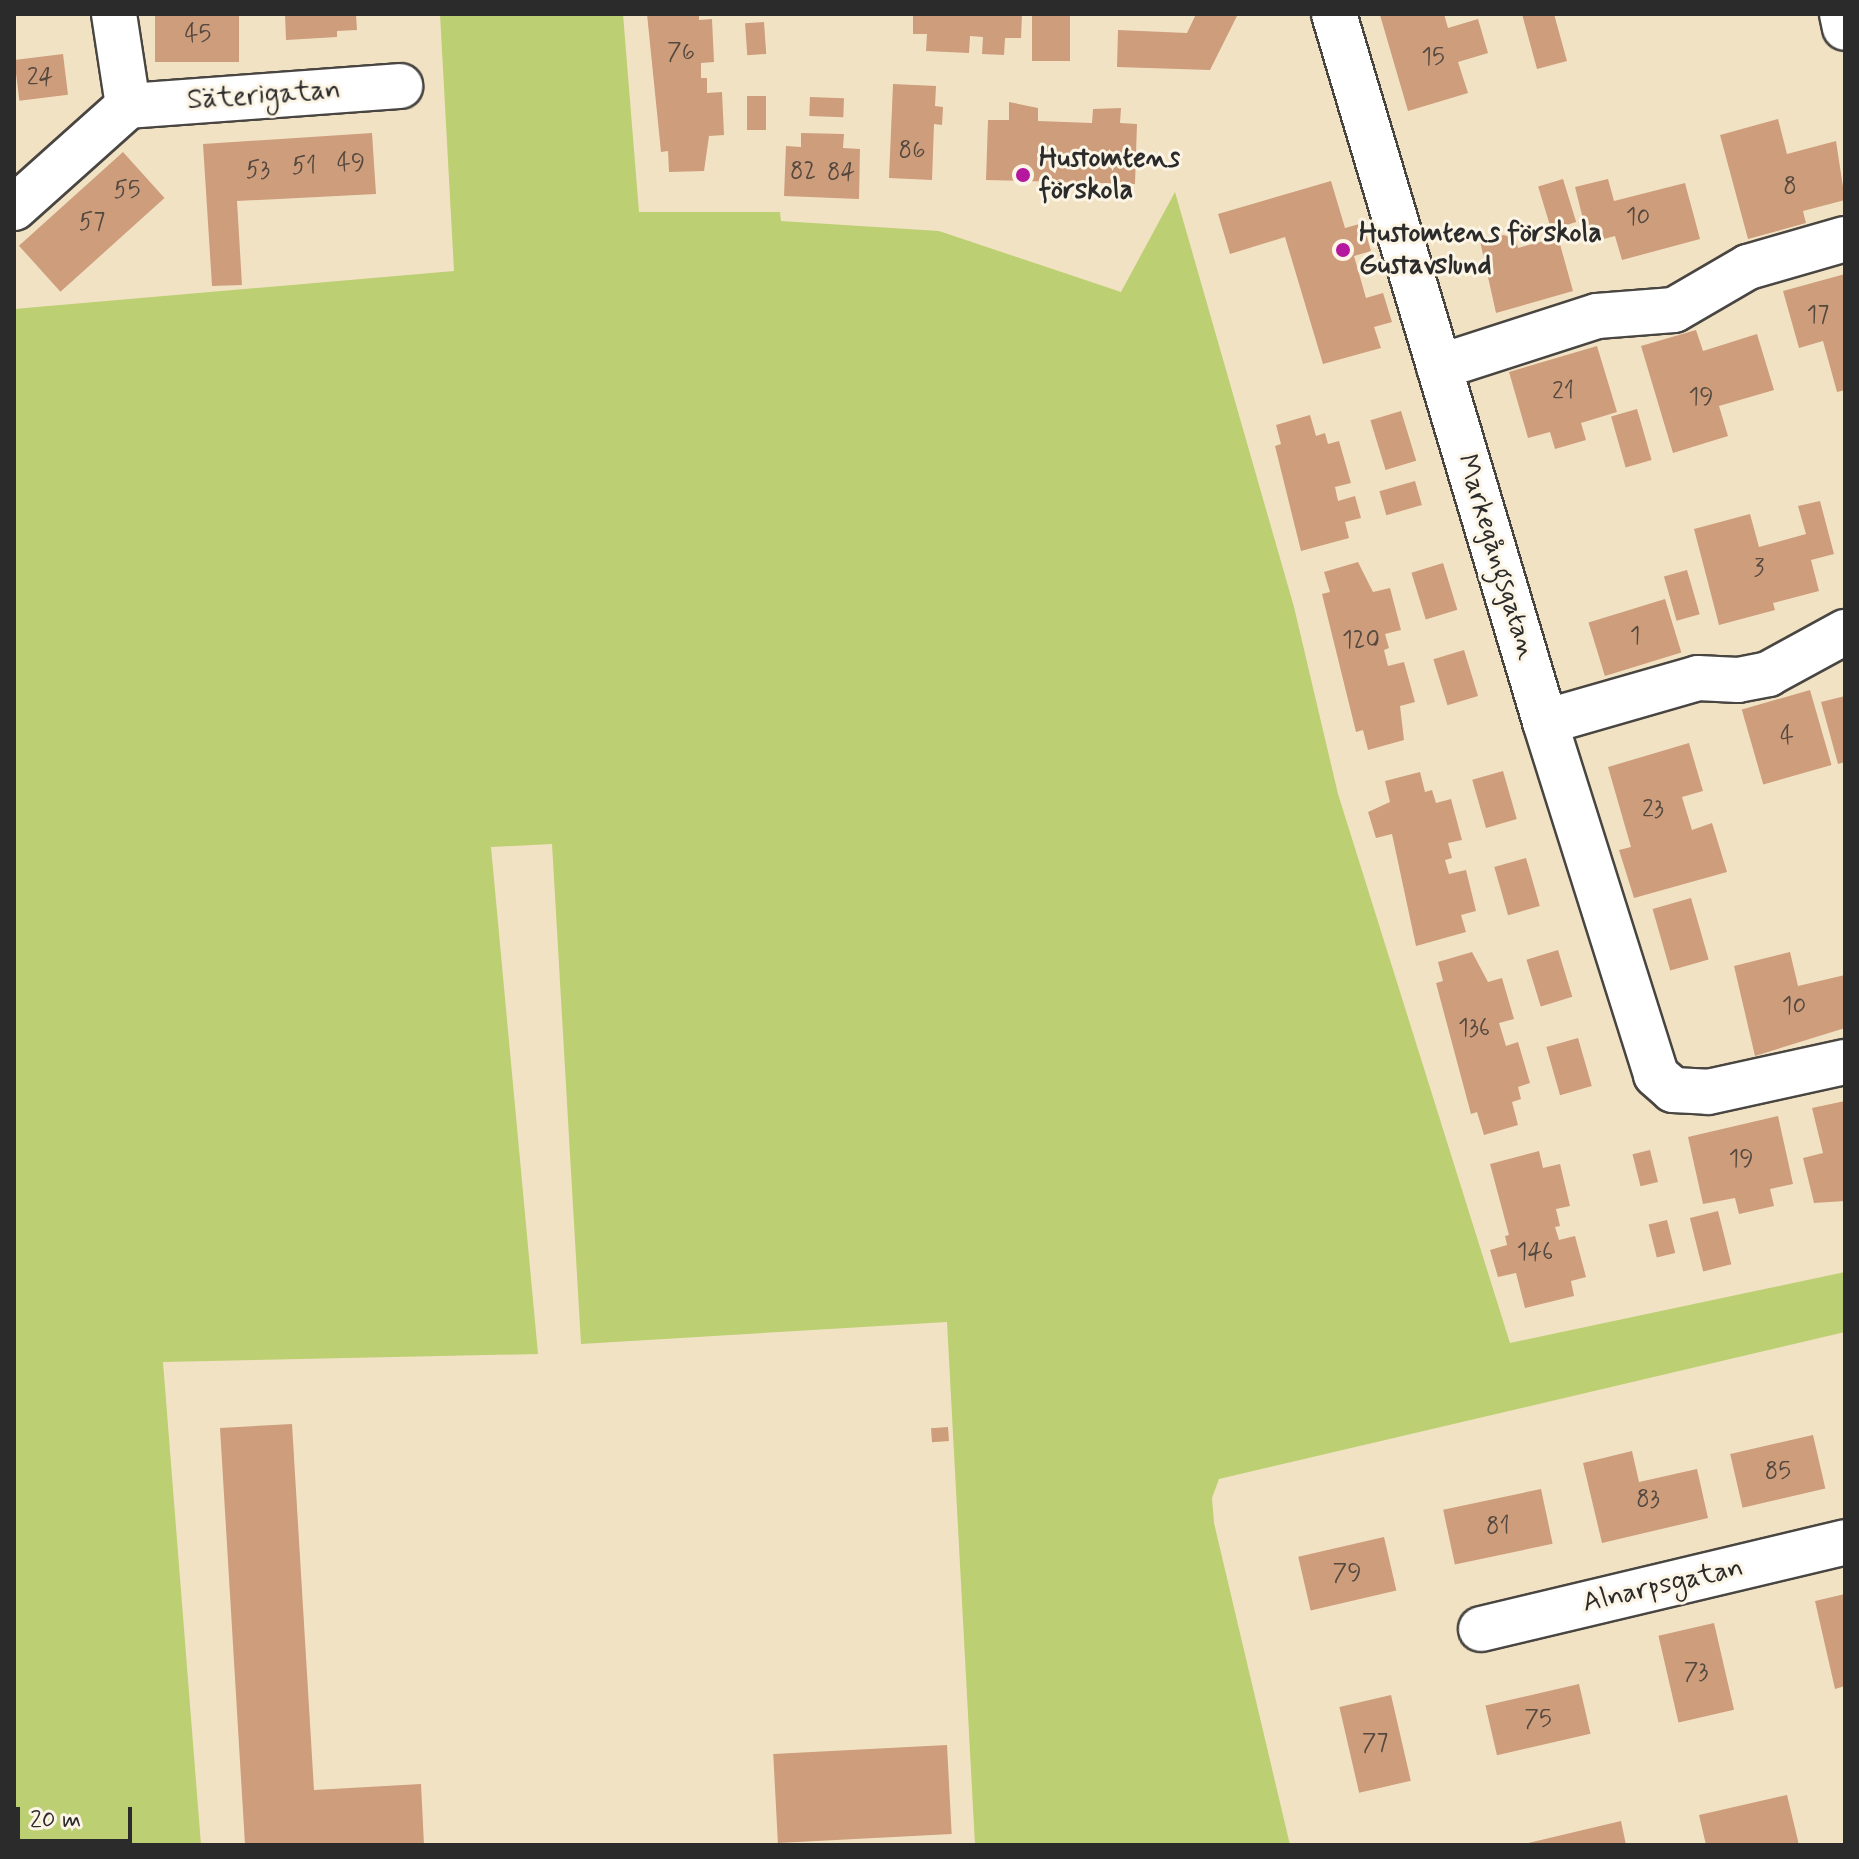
<!DOCTYPE html>
<html>
<head>
<meta charset="utf-8">
<style>
	body { margin:0 }
	#map { position:relative; width:1859px; height:1859px; overflow:hidden; background:#f2e2c4; font-family:Mynerve,sans-serif }
	div>[style] { position:absolute }
	.green>* { inset:0; background:#bccf72 }
	.building>* { inset:0; background:#cd9d7c; transform-origin:0 0 }
	.roads { filter:drop-shadow(2px 0 #494642) drop-shadow(-2px 0 #494642) drop-shadow(0 2px #494642) drop-shadow(0 -2px #494642) }
	.street>* { height:44px; margin:-22px; padding:0 22px; transform-origin:22px; border-radius:22px; background:#fff }
	.dots>* { width:22px; height:22px; translate:-50% -50%; box-sizing:border-box; border:4px solid #fcf5e5; border-radius:50% }
	span { translate:-50% -50%; white-space:nowrap; text-align:center; line-height:1.15; -webkit-text-stroke:6px #fcf5e5; paint-order:stroke }
	.number-label { font-size:24px; color:#54483f }
	.number-label span { -webkit-text-stroke-width:0 }
	.street-label { font-size:28px; color:#2b2b2b }
	.poi-label { font-size:28px; color:#2b2b2b; font-weight:700 }
	.left { translate:0 -50%; text-align:left }
	.frame { position:absolute; inset:0; border:16px solid #2b2b2b; pointer-events:none }
	.scale { position:absolute; left:16px; top:1807px; width:116px; height:36px; box-sizing:border-box; border:4px solid #2b2b2b; border-top:0; padding-left:10px; font-size:24px; line-height:28px; white-space:nowrap; color:#2b2b2b; -webkit-text-stroke:6px #fcf5e5; paint-order:stroke }
</style>
</head>
<body>
<div id="map">
	<div class="green">
		<div style="clip-path:polygon(440px 14px,623px 14px,639px 212px,780px 212px,781px 221px,939px 231px,1121px 292px,1175px 192px,1294px 607px,1338px 794px,1510px 1343px,1845px 1272px,1845px 1332px,1219px 1479px,1212px 1498px,1214px 1523px,1290px 1845px,975px 1845px,947px 1322px,581px 1344px,552px 844px,491px 847px,538px 1354px,163px 1362px,201px 1845px,14px 1845px,14px 309px,454px 271px)"></div>
	</div>
	<div class="building">
		<div style="left:155px;top:14px;width:84px;height:48px"></div>
		<div style="clip-path:polygon(285px 14px,356px 14px,357px 30px,337px 31px,337px 37px,286px 40px)"></div>
		<div style="clip-path:polygon(647px 14px,699px 14px,699px 20px,712px 19px,714px 62px,701px 63px,701px 78px,707px 78px,707px 93px,722px 92px,724px 135px,709px 136px,704px 171px,669px 172px,668px 151px,661px 152px)"></div>
		<div style="clip-path:polygon(913px 14px,1022px 14px,1021px 38px,1005px 38px,1004px 55px,982px 54px,983px 37px,970px 36px,969px 53px,926px 51px,927px 34px,913px 34px)"></div>
		<div style="left:1032px;top:14px;width:38px;height:47px"></div>
		<div style="clip-path:polygon(1196px 14px,1238px 14px,1210px 70px,1117px 67px,1118px 30px,1187px 33px)"></div>
		<div style="clip-path:polygon(1444px 14px,1448px 28px,1478px 19px,1488px 53px,1458px 62px,1468px 93px,1408px 111px,1380px 15px)"></div>
		<div style="clip-path:polygon(1522px 14px,1554px 14px,1567px 61px,1537px 69px)"></div>
		<div style="left:764px;top:22px;width:32px;height:19px;rotate:86deg"></div>
		<div style="left:63px;top:54px;width:41px;height:49px;rotate:83deg"></div>
		<div style="clip-path:polygon(893px 84px,936px 86px,935px 106px,943px 107px,942px 125px,934px 124px,932px 180px,889px 178px)"></div>
		<div style="left:747px;top:96px;width:19px;height:34px"></div>
		<div style="left:810px;top:97px;width:34px;height:19px;rotate:2deg"></div>
		<div style="clip-path:polygon(1009px 102px,1038px 108px,1038px 121px,1092px 123px,1093px 109px,1121px 108px,1120px 123px,1137px 124px,1135px 184px,986px 180px,988px 120px,1009px 120px)"></div>
		<div style="clip-path:polygon(1778px 119px,1787px 154px,1836px 141px,1845px 200px,1803px 211px,1806px 223px,1748px 239px,1720px 135px)"></div>
		<div style="clip-path:polygon(372px 133px,376px 194px,237px 201px,242px 285px,212px 286px,203px 144px)"></div>
		<div style="clip-path:polygon(801px 133px,844px 134px,843px 148px,860px 149px,859px 199px,784px 196px,786px 146px,801px 147px)"></div>
		<div style="left:123px;top:152px;width:62px;height:140px;rotate:48deg"></div>
		<div style="left:1563px;top:179px;width:45px;height:26px;rotate:73deg"></div>
		<div style="clip-path:polygon(1608px 179px,1614px 201px,1685px 183px,1700px 239px,1622px 260px,1615px 236px,1589px 243px,1575px 187px)"></div>
		<div style="clip-path:polygon(1331px 181px,1345px 228px,1363px 223px,1371px 251px,1354px 256px,1366px 298px,1383px 293px,1392px 322px,1374px 327px,1381px 348px,1323px 364px,1285px 237px,1230px 254px,1218px 214px)"></div>
		<div style="clip-path:polygon(1504px 235px,1516px 239px,1518px 248px,1558px 237px,1573px 291px,1496px 313px,1480px 241px)"></div>
		<div style="clip-path:polygon(1845px 274px,1845px 390px,1837px 392px,1823px 341px,1799px 348px,1783px 291px)"></div>
		<div style="clip-path:polygon(1696px 330px,1703px 351px,1757px 334px,1774px 390px,1719px 406px,1728px 436px,1673px 453px,1641px 346px)"></div>
		<div style="clip-path:polygon(1597px 346px,1617px 412px,1581px 423px,1586px 440px,1555px 449px,1550px 432px,1528px 438px,1509px 372px)"></div>
		<div style="left:1637px;top:409px;width:53px;height:27px;rotate:74deg"></div>
		<div style="left:1401px;top:411px;width:52px;height:32px;rotate:73deg"></div>
		<div style="clip-path:polygon(1310px 415px,1316px 436px,1325px 433px,1328px 444px,1339px 441px,1351px 483px,1335px 487px,1338px 501px,1355px 496px,1361px 518px,1345px 522px,1349px 538px,1301px 551px,1275px 446px,1281px 444px,1276px 425px)"></div>
		<div style="left:1415px;top:481px;width:25px;height:37px;rotate:74deg"></div>
		<div style="clip-path:polygon(1820px 501px,1834px 554px,1811px 560px,1819px 591px,1773px 603px,1775px 610px,1719px 625px,1694px 529px,1750px 514px,1759px 547px,1806px 534px,1798px 506px)"></div>
		<div style="clip-path:polygon(1358px 562px,1373px 592px,1390px 588px,1401px 630px,1385px 634px,1389px 648px,1384px 650px,1388px 666px,1404px 662px,1415px 702px,1400px 706px,1404px 740px,1368px 750px,1363px 730px,1356px 732px,1322px 594px,1330px 592px,1324px 572px)"></div>
		<div style="left:1443px;top:563px;width:49px;height:33px;rotate:73deg"></div>
		<div style="left:1687px;top:570px;width:46px;height:24px;rotate:74deg"></div>
		<div style="left:1665px;top:599px;width:56px;height:80px;rotate:73deg"></div>
		<div style="left:1464px;top:650px;width:48px;height:32px;rotate:73deg"></div>
		<div style="left:1810px;top:690px;width:78px;height:71px;rotate:74deg"></div>
		<div style="clip-path:polygon(1845px 696px,1845px 762px,1838px 764px,1821px 702px)"></div>
		<div style="clip-path:polygon(1689px 743px,1703px 791px,1682px 797px,1692px 830px,1712px 823px,1727px 872px,1634px 898px,1619px 850px,1631px 847px,1608px 767px)"></div>
		<div style="left:1503px;top:771px;width:50px;height:32px;rotate:74deg"></div>
		<div style="clip-path:polygon(1420px 772px,1425px 792px,1432px 790px,1436px 803px,1451px 799px,1462px 840px,1448px 843px,1452px 858px,1445px 860px,1449px 874px,1466px 870px,1476px 911px,1461px 915px,1466px 932px,1416px 946px,1392px 834px,1376px 838px,1368px 812px,1390px 802px,1385px 781px)"></div>
		<div style="left:1526px;top:858px;width:50px;height:33px;rotate:74deg"></div>
		<div style="left:1691px;top:898px;width:64px;height:40px;rotate:74deg"></div>
		<div style="left:1558px;top:950px;width:49px;height:33px;rotate:73deg"></div>
		<div style="clip-path:polygon(1472px 952px,1488px 982px,1502px 978px,1514px 1019px,1499px 1023px,1506px 1046px,1518px 1042px,1530px 1083px,1518px 1087px,1521px 1099px,1512px 1102px,1518px 1125px,1484px 1135px,1477px 1112px,1471px 1114px,1436px 983px,1443px 981px,1438px 962px)"></div>
		<div style="clip-path:polygon(1790px 952px,1798px 986px,1845px 975px,1845px 1028px,1755px 1056px,1734px 966px)"></div>
		<div style="left:1578px;top:1038px;width:50px;height:33px;rotate:74deg"></div>
		<div style="clip-path:polygon(1845px 1101px,1845px 1201px,1814px 1203px,1803px 1158px,1823px 1153px,1812px 1108px)"></div>
		<div style="clip-path:polygon(1778px 1116px,1793px 1184px,1770px 1189px,1774px 1206px,1739px 1214px,1735px 1198px,1703px 1204px,1688px 1137px)"></div>
		<div style="left:1650px;top:1150px;width:33px;height:18px;rotate:76deg"></div>
		<div style="clip-path:polygon(1539px 1151px,1543px 1168px,1560px 1164px,1570px 1206px,1556px 1209px,1560px 1226px,1555px 1227px,1559px 1240px,1575px 1236px,1586px 1277px,1571px 1281px,1574px 1296px,1525px 1308px,1516px 1273px,1498px 1277px,1490px 1250px,1507px 1245px,1505px 1236px,1509px 1235px,1490px 1164px)"></div>
		<div style="left:1718px;top:1211px;width:55px;height:29px;rotate:76deg"></div>
		<div style="left:1667px;top:1220px;width:34px;height:19px;rotate:76deg"></div>
		<div style="clip-path:polygon(292px 1424px,314px 1790px,421px 1784px,424px 1845px,245px 1845px,220px 1428px)"></div>
		<div style="left:948px;top:1427px;width:14px;height:17px;rotate:86deg"></div>
		<div style="left:1813px;top:1435px;width:55px;height:85px;rotate:77deg"></div>
		<div style="clip-path:polygon(1632px 1451px,1639px 1482px,1697px 1469px,1708px 1518px,1602px 1543px,1583px 1463px)"></div>
		<div style="left:1541px;top:1489px;width:56px;height:100px;rotate:78deg"></div>
		<div style="left:1384px;top:1537px;width:55px;height:88px;rotate:77deg"></div>
		<div style="clip-path:polygon(1845px 1594px,1845px 1686px,1835px 1689px,1815px 1601px)"></div>
		<div style="left:1714px;top:1623px;width:89px;height:57px;rotate:77deg"></div>
		<div style="left:1579px;top:1684px;width:51px;height:96px;rotate:77deg"></div>
		<div style="left:1391px;top:1695px;width:88px;height:53px;rotate:77deg"></div>
		<div style="left:947px;top:1745px;width:89px;height:174px;rotate:87deg"></div>
		<div style="clip-path:polygon(1787px 1795px,1799px 1845px,1706px 1845px,1699px 1815px)"></div>
		<div style="clip-path:polygon(1621px 1821px,1626px 1845px,1524px 1845px,1524px 1844px)"></div>
	</div>
	<div class="roads">
		<div class="street">
			<div style="left:114px;top:14px;width:93px;rotate:81.3deg"></div>
			<div style="left:1334px;top:14px;width:739px;rotate:73.4deg"></div>
			<div style="left:1545px;top:722px;width:370px;rotate:72.5deg"></div>
			<div style="left:1656px;top:1075px;width:23px;rotate:41deg"></div>
			<div style="left:1673px;top:1090px;width:35px;rotate:3deg"></div>
			<div style="left:1708px;top:1092px;width:140px;rotate:-12.4deg"></div>
			<div style="left:1842px;top:14px;width:14px;rotate:78deg"></div>
			<div style="left:14px;top:208px;width:153px;rotate:-41.8deg"></div>
			<div style="left:128px;top:106px;width:273px;rotate:-4.2deg"></div>
			<div style="left:1439px;top:367px;width:166px;rotate:-17.9deg"></div>
			<div style="left:1597px;top:316px;width:77px;rotate:-4.5deg"></div>
			<div style="left:1674px;top:310px;width:86px;rotate:-30.2deg"></div>
			<div style="left:1748px;top:267px;width:101px;rotate:-16.1deg"></div>
			<div style="left:1545px;top:722px;width:159px;rotate:-16deg"></div>
			<div style="left:1698px;top:678px;width:40px;rotate:2.9deg"></div>
			<div style="left:1738px;top:680px;width:31px;rotate:-11deg"></div>
			<div style="left:1768px;top:674px;width:88px;rotate:-28.6deg"></div>
			<div style="left:1481px;top:1629px;width:374px;rotate:-13.4deg"></div>
		</div>
	</div>
	<div class="dots">
		<div style="left:1023px;top:175px;background:#b5179e"></div>
		<div style="left:1343px;top:250px;background:#b5179e"></div>
	</div>
	<div class="number-label">
		<span style="left:198px;top:35px">45</span>
		<span style="left:681px;top:53px">76</span>
		<span style="left:1433px;top:58px">15</span>
		<span style="left:40px;top:78px">24</span>
		<span style="left:912px;top:151px">86</span>
		<span style="left:351px;top:164px">49</span>
		<span style="left:304px;top:167px">51</span>
		<span style="left:258px;top:171px">53</span>
		<span style="left:803px;top:172px">82</span>
		<span style="left:841px;top:173px">84</span>
		<span style="left:1790px;top:187px">8</span>
		<span style="left:127px;top:191px">55</span>
		<span style="left:1638px;top:218px">10</span>
		<span style="left:92px;top:223px">57</span>
		<span style="left:1818px;top:316px">17</span>
		<span style="left:1563px;top:392px">21</span>
		<span style="left:1701px;top:398px">19</span>
		<span style="left:1759px;top:569px">3</span>
		<span style="left:1635px;top:637px">1</span>
		<span style="left:1361px;top:641px">120</span>
		<span style="left:1787px;top:737px">4</span>
		<span style="left:1653px;top:810px">23</span>
		<span style="left:1794px;top:1007px">10</span>
		<span style="left:1474px;top:1029px">136</span>
		<span style="left:1741px;top:1160px">19</span>
		<span style="left:1535px;top:1253px">146</span>
		<span style="left:1778px;top:1472px">85</span>
		<span style="left:1648px;top:1500px">83</span>
		<span style="left:1498px;top:1527px">81</span>
		<span style="left:1347px;top:1574px">79</span>
		<span style="left:1696px;top:1673px">73</span>
		<span style="left:1538px;top:1720px">75</span>
		<span style="left:1375px;top:1744px">77</span>
	</div>
	<div class="street-label">
		<span style="left:264px;top:96px;rotate:-4deg">Säterigatan</span>
		<span style="left:1496px;top:557px;rotate:73deg">Markegångsgatan</span>
		<span style="left:1663px;top:1586px;rotate:-13deg">Alnarpsgatan</span>
	</div>
	<div class="poi-label">
		<span class="left" style="left:1039px;top:175px">Hustomtens<br>förskola</span>
		<span class="left" style="left:1359px;top:250px">Hustomtens förskola<br>Gustavslund</span>
	</div>
	<div class="frame"></div>
	<div class="scale">20 m</div>
</div>
</body>
</html>
